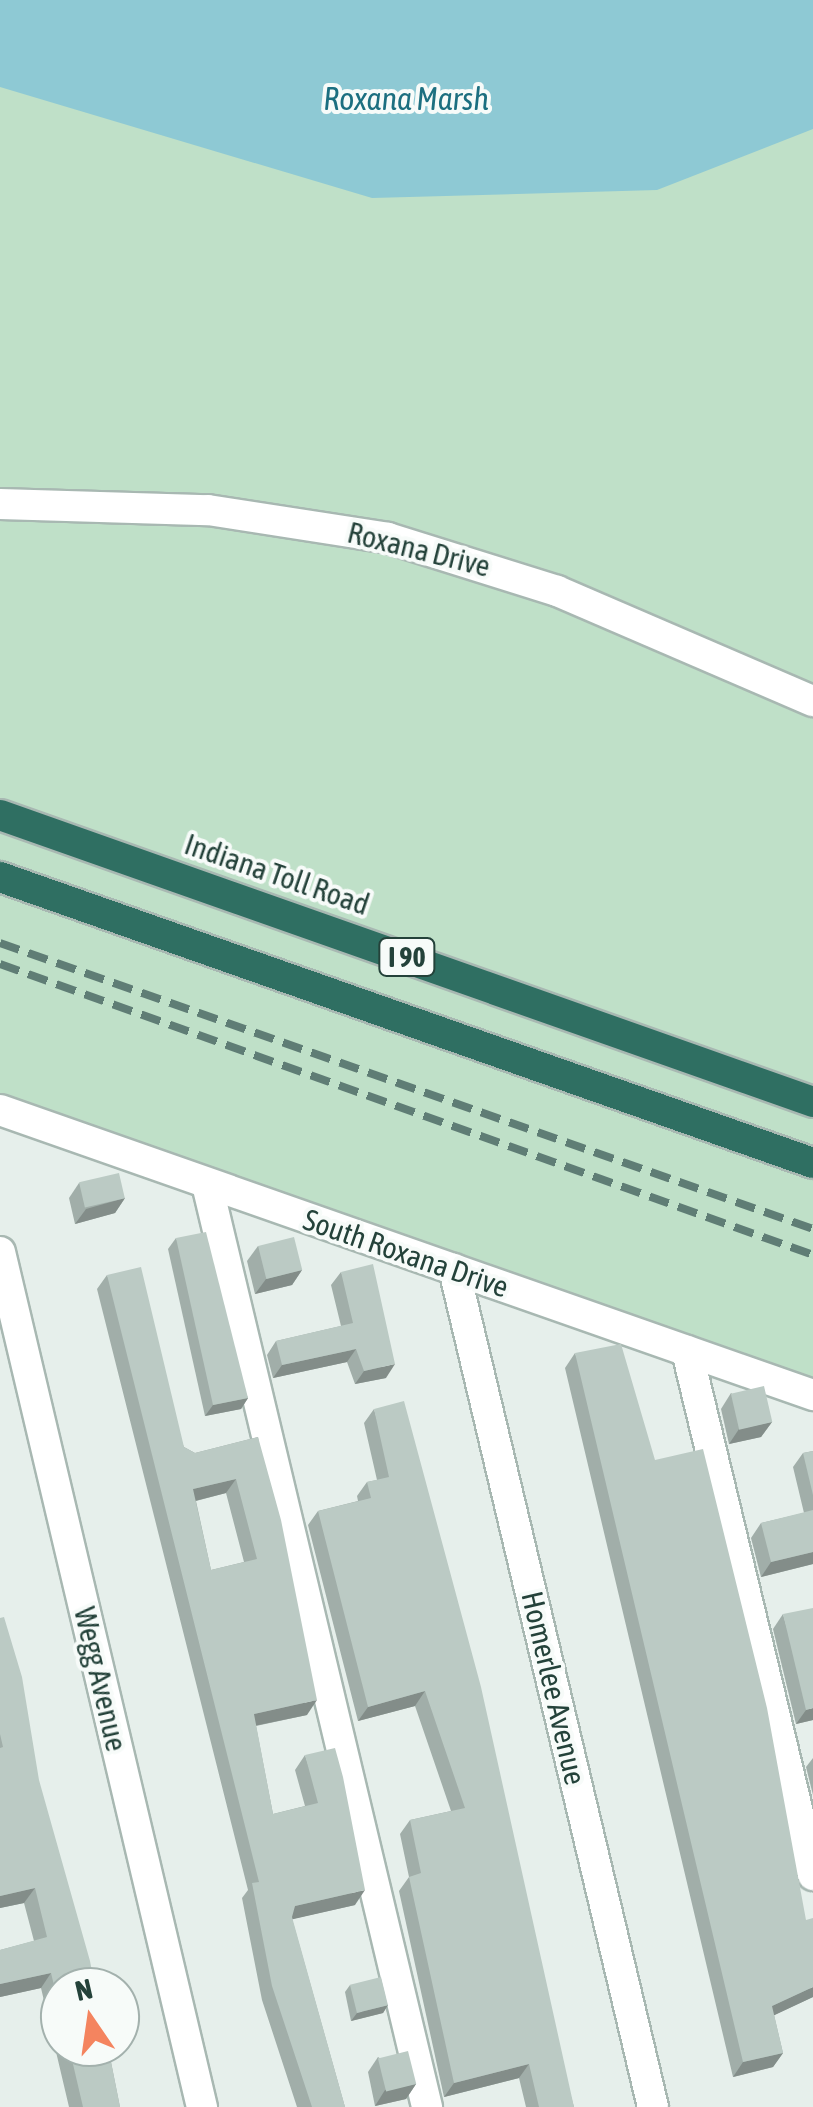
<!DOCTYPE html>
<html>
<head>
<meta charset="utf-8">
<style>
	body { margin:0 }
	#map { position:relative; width:813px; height:2107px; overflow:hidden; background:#e6efeb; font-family:"Asap Condensed",sans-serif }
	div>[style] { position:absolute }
	.green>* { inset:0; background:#bfe0c8 }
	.water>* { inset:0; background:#8ec9d4 }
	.roads { filter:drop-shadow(2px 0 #a8b8b2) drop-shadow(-2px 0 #a8b8b2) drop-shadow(0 2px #a8b8b2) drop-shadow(0 -2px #a8b8b2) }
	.minor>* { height:30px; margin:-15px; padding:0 15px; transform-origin:15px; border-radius:15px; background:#fff }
	.highway>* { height:30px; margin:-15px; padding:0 15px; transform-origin:15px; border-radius:15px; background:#2f6f62 }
	.rail>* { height:8px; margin-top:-4px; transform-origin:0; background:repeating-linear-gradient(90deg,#5f7d75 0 20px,transparent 0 30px) }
	.wall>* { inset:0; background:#a1aea9 }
	.shaded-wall>* { inset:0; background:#838d89 }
	.building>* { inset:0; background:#bbcac4; transform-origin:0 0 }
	span { translate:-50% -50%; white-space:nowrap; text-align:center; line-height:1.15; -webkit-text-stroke:8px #f7fbf9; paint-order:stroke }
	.shield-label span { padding:2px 8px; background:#f7fbf9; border:2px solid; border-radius:8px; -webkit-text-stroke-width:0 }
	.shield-label { font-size:28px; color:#24423a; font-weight:700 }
	.street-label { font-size:30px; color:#24423a }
	.water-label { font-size:32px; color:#1c6f80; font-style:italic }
	.north { position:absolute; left:40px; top:1967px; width:100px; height:100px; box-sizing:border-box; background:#f7fbf9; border:2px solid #a3b1ad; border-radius:50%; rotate:347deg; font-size:28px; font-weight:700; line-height:40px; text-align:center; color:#24423a }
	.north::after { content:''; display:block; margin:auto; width:35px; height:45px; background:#f4845f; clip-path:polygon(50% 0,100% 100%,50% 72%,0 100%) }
</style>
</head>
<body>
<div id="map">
	<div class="green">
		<div style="clip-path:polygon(0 0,813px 120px,813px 1395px,0 1110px)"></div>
	</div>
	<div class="water">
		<div style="clip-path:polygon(0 0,813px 0,813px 129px,657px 190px,372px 198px,0 87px)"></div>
	</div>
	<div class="roads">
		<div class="minor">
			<div style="left:0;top:504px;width:208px;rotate:1.7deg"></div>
			<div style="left:208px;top:510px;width:182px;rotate:8.8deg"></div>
			<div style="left:388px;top:538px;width:177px;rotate:17.4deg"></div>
			<div style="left:557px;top:591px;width:279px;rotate:23.3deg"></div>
			<div style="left:0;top:1110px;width:862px;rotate:19.32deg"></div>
			<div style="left:207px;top:1184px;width:949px;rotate:76.59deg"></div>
			<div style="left:0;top:1252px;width:879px;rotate:76.71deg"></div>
			<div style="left:454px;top:1269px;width:861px;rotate:76.64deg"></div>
			<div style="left:687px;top:1351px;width:539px;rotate:76.48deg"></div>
		</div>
		<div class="highway">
			<div style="left:0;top:815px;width:862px;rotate:19.44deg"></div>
			<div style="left:0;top:877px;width:862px;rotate:19.38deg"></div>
		</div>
	</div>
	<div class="rail">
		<div style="left:0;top:943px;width:862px;rotate:19.38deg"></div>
		<div style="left:0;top:964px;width:864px;rotate:19.69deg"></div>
	</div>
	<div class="wall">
		<div style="clip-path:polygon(79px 1183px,125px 1198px,115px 1213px,75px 1224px,69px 1198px)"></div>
		<div style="clip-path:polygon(176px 1238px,248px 1398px,241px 1409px,205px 1416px,168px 1249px)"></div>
		<div style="clip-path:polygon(258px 1246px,302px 1270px,292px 1285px,255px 1294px,247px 1261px)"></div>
		<div style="clip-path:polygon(341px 1272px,386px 1378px,355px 1384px,347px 1362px,273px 1378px,267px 1355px,276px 1341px,341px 1326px,331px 1285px)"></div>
		<div style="clip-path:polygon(evenodd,107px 1275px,184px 1447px,195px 1453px,258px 1437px,307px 1715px,256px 1726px,273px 1814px,305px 1806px,295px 1770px,305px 1755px,355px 1905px,292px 1919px,345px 2107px,297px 2107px,262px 2000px,242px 1898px,248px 1890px,97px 1289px,107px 1275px,226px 1493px,244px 1562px,211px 1570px,196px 1501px,226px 1493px)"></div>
		<div style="clip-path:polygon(575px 1353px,813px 1997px,774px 2015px,783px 2053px,773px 2067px,733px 2077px,565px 1368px)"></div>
		<div style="clip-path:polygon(731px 1393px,772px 1422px,761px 1437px,729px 1444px,721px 1409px)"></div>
		<div style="clip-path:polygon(374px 1409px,574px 2107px,526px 2107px,519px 2078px,444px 2097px,399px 1891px,409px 1877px,400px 1834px,410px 1820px,451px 1811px,415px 1706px,358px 1721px,308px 1525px,318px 1511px,358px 1501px,357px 1496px,367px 1482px,377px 1480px,364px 1423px)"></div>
		<div style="clip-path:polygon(813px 1451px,813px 1564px,761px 1577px,751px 1538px,761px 1523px,804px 1513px,793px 1467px,803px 1453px)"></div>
		<div style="clip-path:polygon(783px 1614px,813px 1720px,796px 1724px,773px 1629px)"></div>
		<div style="clip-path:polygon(0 1618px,60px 1987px,60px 2047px,108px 2047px,120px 2107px,69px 2107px,41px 1988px,0 1997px,0 1950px,34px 1941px,24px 1903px,0 1908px)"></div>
		<div style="clip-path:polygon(813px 1758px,813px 1795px,806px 1767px)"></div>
		<div style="clip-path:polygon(350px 1985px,388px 2005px,383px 2013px,351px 2021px,345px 1992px)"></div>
		<div style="clip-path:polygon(378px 2057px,416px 2084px,406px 2099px,375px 2106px,368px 2072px)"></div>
	</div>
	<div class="shaded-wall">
		<div style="clip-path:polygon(125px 1198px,115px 1213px,75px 1224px,86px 1209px)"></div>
		<div style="clip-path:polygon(302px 1270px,292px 1285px,255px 1294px,266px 1279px)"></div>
		<div style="clip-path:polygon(356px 1349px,347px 1362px,273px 1378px,282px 1365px)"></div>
		<div style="clip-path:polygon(395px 1364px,386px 1378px,355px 1384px,364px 1371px)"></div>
		<div style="clip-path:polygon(248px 1398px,241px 1409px,205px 1416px,213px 1405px)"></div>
		<div style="clip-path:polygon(772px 1422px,761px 1437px,729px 1444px,739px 1429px)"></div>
		<div style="clip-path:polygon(236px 1479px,226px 1493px,183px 1504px,193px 1489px)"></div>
		<div style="clip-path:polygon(813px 1552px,813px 1564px,761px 1577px,771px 1562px)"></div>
		<div style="clip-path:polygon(425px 1691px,415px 1706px,358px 1721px,368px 1707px)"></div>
		<div style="clip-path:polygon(317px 1700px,307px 1715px,244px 1728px,254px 1714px)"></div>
		<div style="clip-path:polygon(813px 1708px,813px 1720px,796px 1724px,806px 1710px)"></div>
		<div style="clip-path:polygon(35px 1888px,24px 1903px,0 1908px,0 1896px)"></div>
		<div style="clip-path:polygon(365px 1890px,355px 1905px,285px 1921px,295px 1906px)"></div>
		<div style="clip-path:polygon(51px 1973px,41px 1988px,0 1997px,0 1984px)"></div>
		<div style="clip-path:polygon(813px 1987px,813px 1997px,762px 2021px,772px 2006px)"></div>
		<div style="clip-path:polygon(388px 2005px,383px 2013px,351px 2021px,357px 2013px)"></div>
		<div style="clip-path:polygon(783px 2053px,773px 2067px,733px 2077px,743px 2062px)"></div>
		<div style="clip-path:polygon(529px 2064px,519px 2078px,444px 2097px,454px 2083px)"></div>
		<div style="clip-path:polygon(416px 2084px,406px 2099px,375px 2106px,385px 2090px)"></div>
	</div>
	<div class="building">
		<div style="left:119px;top:1173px;width:26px;height:41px;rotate:77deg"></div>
		<div style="clip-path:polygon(206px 1232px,248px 1398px,213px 1405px,176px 1238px)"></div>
		<div style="left:294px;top:1237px;width:34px;height:37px;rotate:76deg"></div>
		<div style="clip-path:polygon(373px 1264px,395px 1364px,364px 1371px,356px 1349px,282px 1365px,276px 1341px,353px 1323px,341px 1272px)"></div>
		<div style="clip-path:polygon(evenodd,141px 1267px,184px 1447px,195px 1453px,258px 1437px,281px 1520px,317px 1700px,254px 1714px,273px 1814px,318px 1803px,305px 1755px,335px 1748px,343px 1777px,365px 1890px,295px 1906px,292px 1917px,345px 2107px,312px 2107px,272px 1986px,252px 1883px,259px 1882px,107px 1275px,141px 1267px,236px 1479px,257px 1559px,211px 1570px,193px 1489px,236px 1479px)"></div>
		<div style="clip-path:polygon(621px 1344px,655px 1460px,703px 1449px,767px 1708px,806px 1920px,813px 1918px,813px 1987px,772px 2006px,783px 2053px,743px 2062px,575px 1353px)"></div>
		<div style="left:764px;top:1386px;width:37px;height:34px;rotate:77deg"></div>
		<div style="clip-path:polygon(404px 1401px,481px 1687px,574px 2107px,539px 2107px,529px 2064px,454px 2083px,409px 1877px,421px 1873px,410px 1820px,465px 1808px,425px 1691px,368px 1707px,318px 1511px,371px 1498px,367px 1482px,389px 1477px,374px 1409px)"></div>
		<div style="clip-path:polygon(813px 1451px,813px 1495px,803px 1453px)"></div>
		<div style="clip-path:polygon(813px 1510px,813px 1552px,771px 1562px,761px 1523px)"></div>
		<div style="clip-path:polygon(813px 1608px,813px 1708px,806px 1710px,783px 1614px)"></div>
		<div style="clip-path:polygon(4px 1617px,22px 1677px,39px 1780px,90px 1961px,95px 1987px,60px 1987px,60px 2010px,51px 1973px,0 1984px,0 1950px,47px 1937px,35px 1888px,0 1896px,0 1748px,3px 1747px,0 1734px,0 1618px)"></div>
		<div style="left:381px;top:1977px;width:29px;height:32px;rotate:76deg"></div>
		<div style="clip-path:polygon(69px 2047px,108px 2047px,120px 2107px,83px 2107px)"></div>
		<div style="left:408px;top:2051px;width:34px;height:31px;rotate:76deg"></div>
	</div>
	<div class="shield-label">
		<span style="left:407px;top:957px">I 90</span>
	</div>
	<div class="street-label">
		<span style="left:419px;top:549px;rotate:14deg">Roxana Drive</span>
		<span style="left:277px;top:874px;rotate:19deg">Indiana Toll Road</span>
		<span style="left:406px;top:1253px;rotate:19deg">South Roxana Drive</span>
		<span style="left:101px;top:1679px;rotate:77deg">Wegg Avenue</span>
		<span style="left:554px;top:1688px;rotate:77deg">Homerlee Avenue</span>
	</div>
	<div class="water-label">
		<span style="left:406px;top:99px">Roxana Marsh</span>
	</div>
	<div class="north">N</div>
</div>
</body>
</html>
